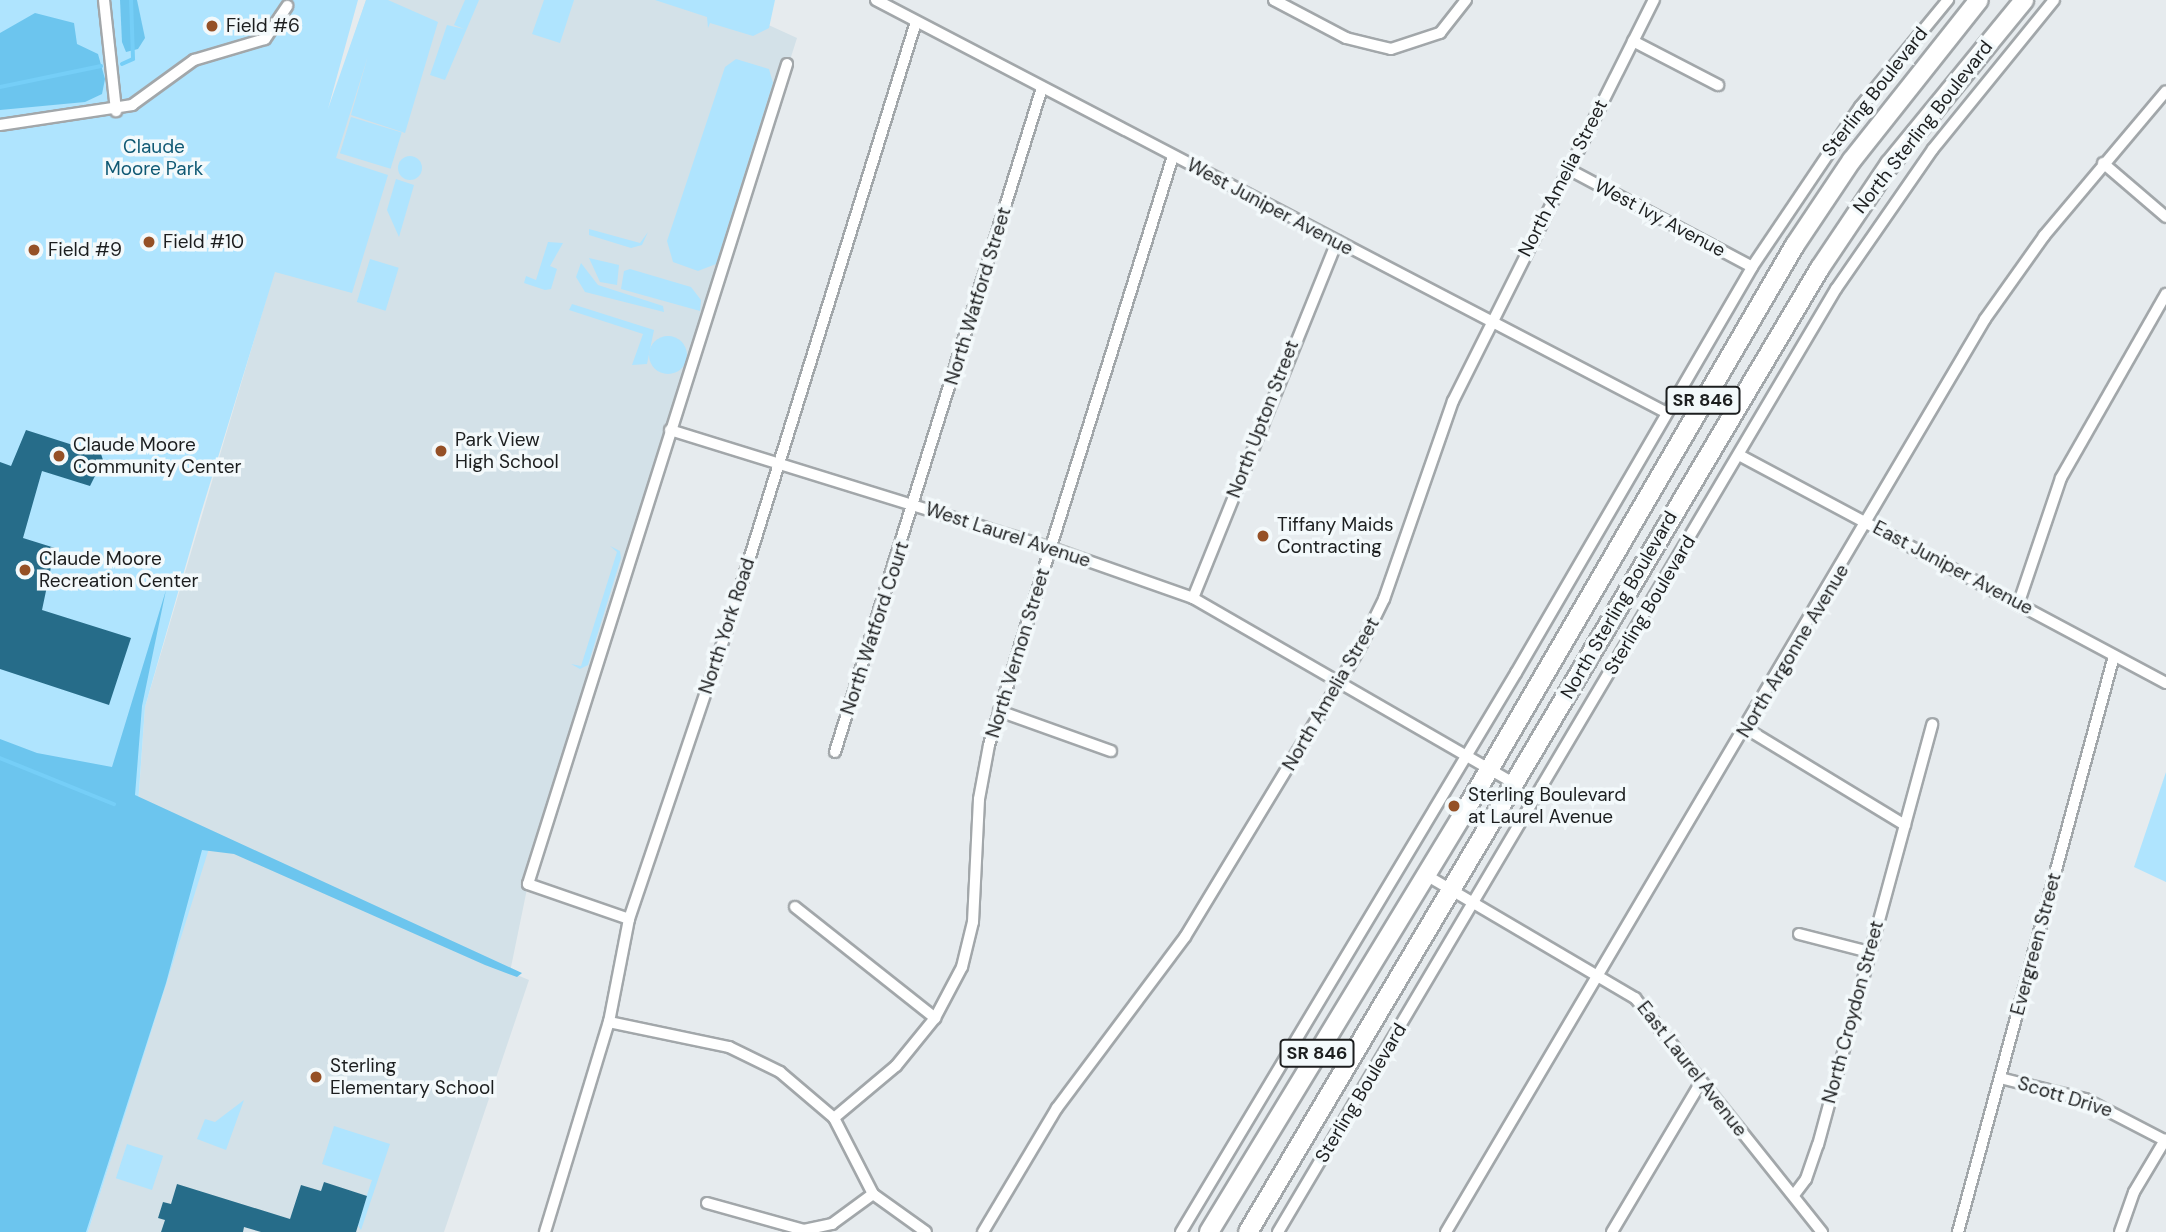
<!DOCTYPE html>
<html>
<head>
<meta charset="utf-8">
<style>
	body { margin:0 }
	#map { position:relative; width:2166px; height:1232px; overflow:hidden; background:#e6ebee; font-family:"DM Sans",sans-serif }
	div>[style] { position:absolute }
	.built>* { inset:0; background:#d3e1e8 }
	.green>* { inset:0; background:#afe4fe; transform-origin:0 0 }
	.round { border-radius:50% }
	.forest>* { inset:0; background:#6cc5ee }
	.stream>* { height:3.5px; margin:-1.75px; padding:0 1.75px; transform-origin:1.75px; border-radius:1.75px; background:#75cef7 }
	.building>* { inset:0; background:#266c89 }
	.roads { filter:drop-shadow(2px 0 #a2a7aa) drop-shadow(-2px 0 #a2a7aa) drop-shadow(0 2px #a2a7aa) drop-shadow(0 -2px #a2a7aa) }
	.street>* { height:10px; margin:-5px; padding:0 5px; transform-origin:5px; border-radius:5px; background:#fff }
	.primary>* { height:18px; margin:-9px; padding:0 9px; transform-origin:9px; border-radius:9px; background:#fff }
	.dots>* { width:19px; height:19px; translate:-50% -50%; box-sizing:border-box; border:4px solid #f3f9fb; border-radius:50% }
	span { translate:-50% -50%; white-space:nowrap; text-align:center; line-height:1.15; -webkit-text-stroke:7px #f3f9fb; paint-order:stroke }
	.shield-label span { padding:2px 5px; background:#f3f9fb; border:2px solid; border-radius:5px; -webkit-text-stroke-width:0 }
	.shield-label { font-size:18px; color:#1c1e1f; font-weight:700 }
	.poi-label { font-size:19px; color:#1c1e1f }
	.left { translate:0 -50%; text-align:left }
	.street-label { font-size:19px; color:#1c1e1f }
	.park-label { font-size:19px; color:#105974 }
</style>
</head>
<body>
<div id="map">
	<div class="built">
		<div style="clip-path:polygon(366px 0,714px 0,797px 38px,528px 884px,510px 972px,529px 980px,444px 1232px,88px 1232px,211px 839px,138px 806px,145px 707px,274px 273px)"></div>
	</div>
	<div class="green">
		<div style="clip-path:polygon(0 0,358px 0,328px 109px,366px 0,388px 0,438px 22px,405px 133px,351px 115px,368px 56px,336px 158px,388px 175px,352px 293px,275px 272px,200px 516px,145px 707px,138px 805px,212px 839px,88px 1232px,0 1232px)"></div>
		<div style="clip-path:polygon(465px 0,479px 0,445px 80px,430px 75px,447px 25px,464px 29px,454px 25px)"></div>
		<div style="clip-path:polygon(544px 0,574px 0,560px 43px,532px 34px)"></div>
		<div style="clip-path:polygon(655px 0,775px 0,769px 28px,753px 36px,710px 23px,708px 28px,707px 17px)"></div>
		<div style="clip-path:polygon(736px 59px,769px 69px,773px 83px,716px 264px,698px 271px,673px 262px,667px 241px,725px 67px)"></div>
		<div style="left:351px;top:117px;width:53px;height:38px;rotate:17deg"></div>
		<div class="round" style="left:398px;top:156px;width:24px;height:24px"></div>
		<div style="clip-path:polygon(396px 179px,414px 185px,399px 237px,387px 210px)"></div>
		<div style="clip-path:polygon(589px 229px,640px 243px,648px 232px,642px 245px,631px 248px,589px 235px)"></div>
		<div style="clip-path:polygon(548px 242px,563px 243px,550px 266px,557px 269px,551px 289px,545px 290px,524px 283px,526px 276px,536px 280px)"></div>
		<div style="clip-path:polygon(589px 258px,619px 265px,617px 285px,600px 282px)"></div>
		<div style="left:370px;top:259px;width:30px;height:45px;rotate:17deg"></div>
		<div style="clip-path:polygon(581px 263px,598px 285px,663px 306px,664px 312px,585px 292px,576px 277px)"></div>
		<div style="clip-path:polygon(630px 269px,691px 287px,701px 300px,700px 311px,621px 289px,624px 271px)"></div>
		<div style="clip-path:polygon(572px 304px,654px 330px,647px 364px,632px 365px,643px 334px,569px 310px)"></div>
		<div class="round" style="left:649px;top:336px;width:38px;height:38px"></div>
		<div style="clip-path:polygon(610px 546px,620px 551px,621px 558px,588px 665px,580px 669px,571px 664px,581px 666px,617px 552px)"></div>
		<div style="clip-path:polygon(2166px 772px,2166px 882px,2134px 867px)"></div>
		<div style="clip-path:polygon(244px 1100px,226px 1150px,197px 1139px,205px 1119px,215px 1122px)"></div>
		<div style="clip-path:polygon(334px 1126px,390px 1144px,361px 1230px,357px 1224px,372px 1180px,322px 1164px)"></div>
		<div style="left:127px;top:1144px;width:38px;height:36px;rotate:18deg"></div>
	</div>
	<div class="forest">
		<div style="clip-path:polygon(120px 0,137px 0,145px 38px,138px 49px,126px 52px,122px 42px)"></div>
		<div style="clip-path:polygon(35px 13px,74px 23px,77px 44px,98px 54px,105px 79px,102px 94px,85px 102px,0 110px,0 33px)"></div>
		<div style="clip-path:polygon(166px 590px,142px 706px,135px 795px,522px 973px,517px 977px,485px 965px,234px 854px,202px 850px,166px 983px,86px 1232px,0 1232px,0 739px,37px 753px,112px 767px)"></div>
	</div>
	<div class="stream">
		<div style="left:122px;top:64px;width:12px;rotate:-24deg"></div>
		<div style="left:133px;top:59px;width:59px;rotate:-91.9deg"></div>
		<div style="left:0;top:87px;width:103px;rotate:-11.7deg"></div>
		<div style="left:0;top:758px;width:123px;rotate:22deg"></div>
	</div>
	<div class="building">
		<div style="clip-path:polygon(26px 430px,101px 454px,103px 460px,90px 486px,42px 471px,23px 538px,55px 548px,42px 610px,131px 638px,109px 705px,0 669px,0 462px,11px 466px)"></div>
		<div style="clip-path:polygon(324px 1182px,367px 1196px,356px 1232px,261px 1232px,244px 1227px,243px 1232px,161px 1232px,165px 1220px,158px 1218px,163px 1202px,171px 1204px,177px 1184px,290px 1219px,301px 1185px,321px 1191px)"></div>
	</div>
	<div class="roads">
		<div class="street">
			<div style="left:104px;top:0;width:112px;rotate:83.8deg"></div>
			<div style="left:876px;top:0;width:890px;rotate:27.57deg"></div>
			<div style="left:1274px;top:0;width:81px;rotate:27.8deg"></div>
			<div style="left:1346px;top:38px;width:46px;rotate:13.7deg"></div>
			<div style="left:1391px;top:49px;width:52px;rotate:-18.1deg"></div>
			<div style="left:1440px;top:33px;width:42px;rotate:-51.8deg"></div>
			<div style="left:1633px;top:41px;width:96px;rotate:27.4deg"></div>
			<div style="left:0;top:125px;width:134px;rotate:-8.6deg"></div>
			<div style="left:132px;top:105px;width:77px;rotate:-36deg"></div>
			<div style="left:194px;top:60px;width:74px;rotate:-16.5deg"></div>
			<div style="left:265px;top:39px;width:40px;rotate:-56deg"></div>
			<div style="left:2103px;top:163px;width:83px;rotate:40.6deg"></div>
			<div style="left:1568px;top:169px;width:208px;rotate:28deg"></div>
			<div style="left:670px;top:430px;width:399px;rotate:17.2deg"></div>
			<div style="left:1051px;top:548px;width:151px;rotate:19.4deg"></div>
			<div style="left:1193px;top:598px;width:370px;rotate:30deg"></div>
			<div style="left:1739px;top:455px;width:484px;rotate:28.1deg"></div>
			<div style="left:1193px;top:598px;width:385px;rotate:-68deg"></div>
			<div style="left:2019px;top:602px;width:131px;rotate:-71.3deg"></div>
			<div style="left:2061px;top:478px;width:212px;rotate:-60.3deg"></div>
			<div style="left:999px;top:711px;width:119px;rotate:19.7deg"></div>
			<div style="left:1747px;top:729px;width:185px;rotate:31.3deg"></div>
			<div style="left:835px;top:752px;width:696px;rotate:-72.69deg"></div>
			<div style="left:1426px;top:875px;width:243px;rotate:30.5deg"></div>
			<div style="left:1635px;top:998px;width:300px;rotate:51.4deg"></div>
			<div style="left:795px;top:907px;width:179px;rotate:38.4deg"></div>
			<div style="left:629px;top:919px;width:107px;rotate:-160.9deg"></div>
			<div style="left:528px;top:884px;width:860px;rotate:-72.47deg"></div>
			<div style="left:1799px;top:934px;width:72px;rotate:14.4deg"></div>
			<div style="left:609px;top:1022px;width:123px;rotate:11.8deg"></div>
			<div style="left:729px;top:1047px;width:57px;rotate:26.1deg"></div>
			<div style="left:780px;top:1072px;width:71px;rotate:40.4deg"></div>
			<div style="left:834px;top:1118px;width:85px;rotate:62.8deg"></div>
			<div style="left:873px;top:1194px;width:65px;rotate:35.6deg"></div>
			<div style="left:2000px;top:1078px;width:88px;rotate:13.9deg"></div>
			<div style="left:2085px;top:1099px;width:91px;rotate:27.4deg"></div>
			<div style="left:834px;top:1118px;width:81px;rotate:-40deg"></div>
			<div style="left:896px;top:1066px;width:62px;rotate:-50.9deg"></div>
			<div style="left:935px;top:1018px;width:58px;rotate:-62.1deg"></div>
			<div style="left:962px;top:967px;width:46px;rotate:-76.3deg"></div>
			<div style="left:973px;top:922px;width:123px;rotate:-87.2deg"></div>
			<div style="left:979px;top:799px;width:55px;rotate:-79.5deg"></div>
			<div style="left:989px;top:745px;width:617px;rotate:-72.65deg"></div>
			<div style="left:1794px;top:1195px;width:20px;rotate:-53deg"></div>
			<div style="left:1806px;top:1179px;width:36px;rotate:-71deg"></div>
			<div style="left:1818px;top:1145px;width:436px;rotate:-74.8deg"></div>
			<div style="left:707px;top:1203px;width:101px;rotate:15.6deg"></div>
			<div style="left:804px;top:1230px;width:29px;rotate:-12deg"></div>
			<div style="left:832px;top:1224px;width:51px;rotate:-36.2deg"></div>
			<div style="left:545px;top:1232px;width:220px;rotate:-73.1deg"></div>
			<div style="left:609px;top:1022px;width:105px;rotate:-79deg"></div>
			<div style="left:629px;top:919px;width:318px;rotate:-71.3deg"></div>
			<div style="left:731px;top:618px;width:624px;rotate:-72.76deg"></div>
			<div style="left:983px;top:1232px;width:144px;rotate:-59.2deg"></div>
			<div style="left:1057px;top:1108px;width:214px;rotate:-53.2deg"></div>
			<div style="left:1185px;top:937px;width:338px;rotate:-58.8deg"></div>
			<div style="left:1360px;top:648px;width:55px;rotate:-63.9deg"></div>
			<div style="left:1384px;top:599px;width:210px;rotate:-70.8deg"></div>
			<div style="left:1453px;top:401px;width:449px;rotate:-63.4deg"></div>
			<div style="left:1181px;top:1232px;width:652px;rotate:-59.07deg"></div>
			<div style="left:1516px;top:673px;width:470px;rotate:-59.8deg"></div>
			<div style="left:1752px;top:267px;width:193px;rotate:-56deg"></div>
			<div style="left:1860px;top:107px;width:139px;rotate:-50.6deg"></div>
			<div style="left:1278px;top:1232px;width:1096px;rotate:-59.39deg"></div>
			<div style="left:1836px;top:289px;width:170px;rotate:-55.3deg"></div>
			<div style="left:1933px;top:149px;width:192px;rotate:-50.9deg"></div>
			<div style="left:1446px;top:1232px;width:1060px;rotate:-59.44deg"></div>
			<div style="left:1985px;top:319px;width:102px;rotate:-54.6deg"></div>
			<div style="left:2044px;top:236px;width:189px;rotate:-49.9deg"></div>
			<div style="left:1612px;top:1232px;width:174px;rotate:-59.3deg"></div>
			<div style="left:1958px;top:1232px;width:597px;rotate:-74.85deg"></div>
			<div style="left:2120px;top:1232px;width:42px;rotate:-70.7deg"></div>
			<div style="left:2134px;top:1192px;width:61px;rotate:-59.2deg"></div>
		</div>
		<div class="primary">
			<div style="left:1209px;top:1232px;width:493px;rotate:-58.7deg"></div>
			<div style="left:1465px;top:811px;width:655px;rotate:-59.76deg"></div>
			<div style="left:1795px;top:245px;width:102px;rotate:-56.2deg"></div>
			<div style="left:1852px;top:160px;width:204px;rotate:-51.6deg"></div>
			<div style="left:1248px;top:1232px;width:1121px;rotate:-59.32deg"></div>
			<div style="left:1820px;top:268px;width:125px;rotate:-56.1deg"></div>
			<div style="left:1890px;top:164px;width:212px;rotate:-50.7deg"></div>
		</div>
	</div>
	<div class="dots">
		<div style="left:212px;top:26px;background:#955026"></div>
		<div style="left:149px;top:242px;background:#955026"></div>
		<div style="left:34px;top:250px;background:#955026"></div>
		<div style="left:441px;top:451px;background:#955026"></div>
		<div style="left:59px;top:456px;background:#955026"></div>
		<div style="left:1263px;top:536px;background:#955026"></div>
		<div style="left:25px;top:570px;background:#955026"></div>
		<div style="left:1454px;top:806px;background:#955026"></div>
		<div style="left:316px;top:1077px;background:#955026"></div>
	</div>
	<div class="shield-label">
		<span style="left:1703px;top:400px">SR 846</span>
		<span style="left:1317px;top:1053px">SR 846</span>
	</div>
	<div class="poi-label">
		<span class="left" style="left:226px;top:26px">Field #6</span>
		<span class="left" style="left:163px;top:242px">Field #10</span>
		<span class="left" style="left:48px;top:250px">Field #9</span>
		<span class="left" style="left:455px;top:451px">Park View<br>High School</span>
		<span class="left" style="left:73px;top:456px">Claude Moore<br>Community Center</span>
		<span class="left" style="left:1277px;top:536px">Tiffany Maids<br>Contracting</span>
		<span class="left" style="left:39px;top:570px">Claude Moore<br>Recreation Center</span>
		<span class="left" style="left:1468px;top:806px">Sterling Boulevard<br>at Laurel Avenue</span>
		<span class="left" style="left:330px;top:1077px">Sterling<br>Elementary School</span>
	</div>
	<div class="street-label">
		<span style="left:1875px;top:92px;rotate:-52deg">Sterling Boulevard</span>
		<span style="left:1923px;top:127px;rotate:-52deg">North Sterling Boulevard</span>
		<span style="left:1563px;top:178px;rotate:-63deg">North Amelia Street</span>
		<span style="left:1270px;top:207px;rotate:28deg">West Juniper Avenue</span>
		<span style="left:1660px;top:218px;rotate:28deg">West Ivy Avenue</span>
		<span style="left:978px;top:296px;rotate:-73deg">North Watford Street</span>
		<span style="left:1263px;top:419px;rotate:-69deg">North Upton Street</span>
		<span style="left:1008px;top:535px;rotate:18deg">West Laurel Avenue</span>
		<span style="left:1953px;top:568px;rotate:28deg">East Juniper Avenue</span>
		<span style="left:1619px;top:605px;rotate:-60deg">North Sterling Boulevard</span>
		<span style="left:1650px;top:605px;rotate:-59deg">Sterling Boulevard</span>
		<span style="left:727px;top:626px;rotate:-72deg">North York Road</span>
		<span style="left:875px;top:628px;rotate:-72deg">North Watford Court</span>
		<span style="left:1793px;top:651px;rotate:-59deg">North Argonne Avenue</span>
		<span style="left:1018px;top:653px;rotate:-73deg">North Vernon Street</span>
		<span style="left:1331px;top:694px;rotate:-60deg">North Amelia Street</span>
		<span style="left:2036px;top:944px;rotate:-75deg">Evergreen Street</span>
		<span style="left:1853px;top:1012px;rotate:-75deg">North Croydon Street</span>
		<span style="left:1692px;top:1069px;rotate:52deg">East Laurel Avenue</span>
		<span style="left:1361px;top:1093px;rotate:-59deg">Sterling Boulevard</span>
		<span style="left:2065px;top:1097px;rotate:17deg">Scott Drive</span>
	</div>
	<div class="park-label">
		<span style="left:154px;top:158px">Claude<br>Moore Park</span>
	</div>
</div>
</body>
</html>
